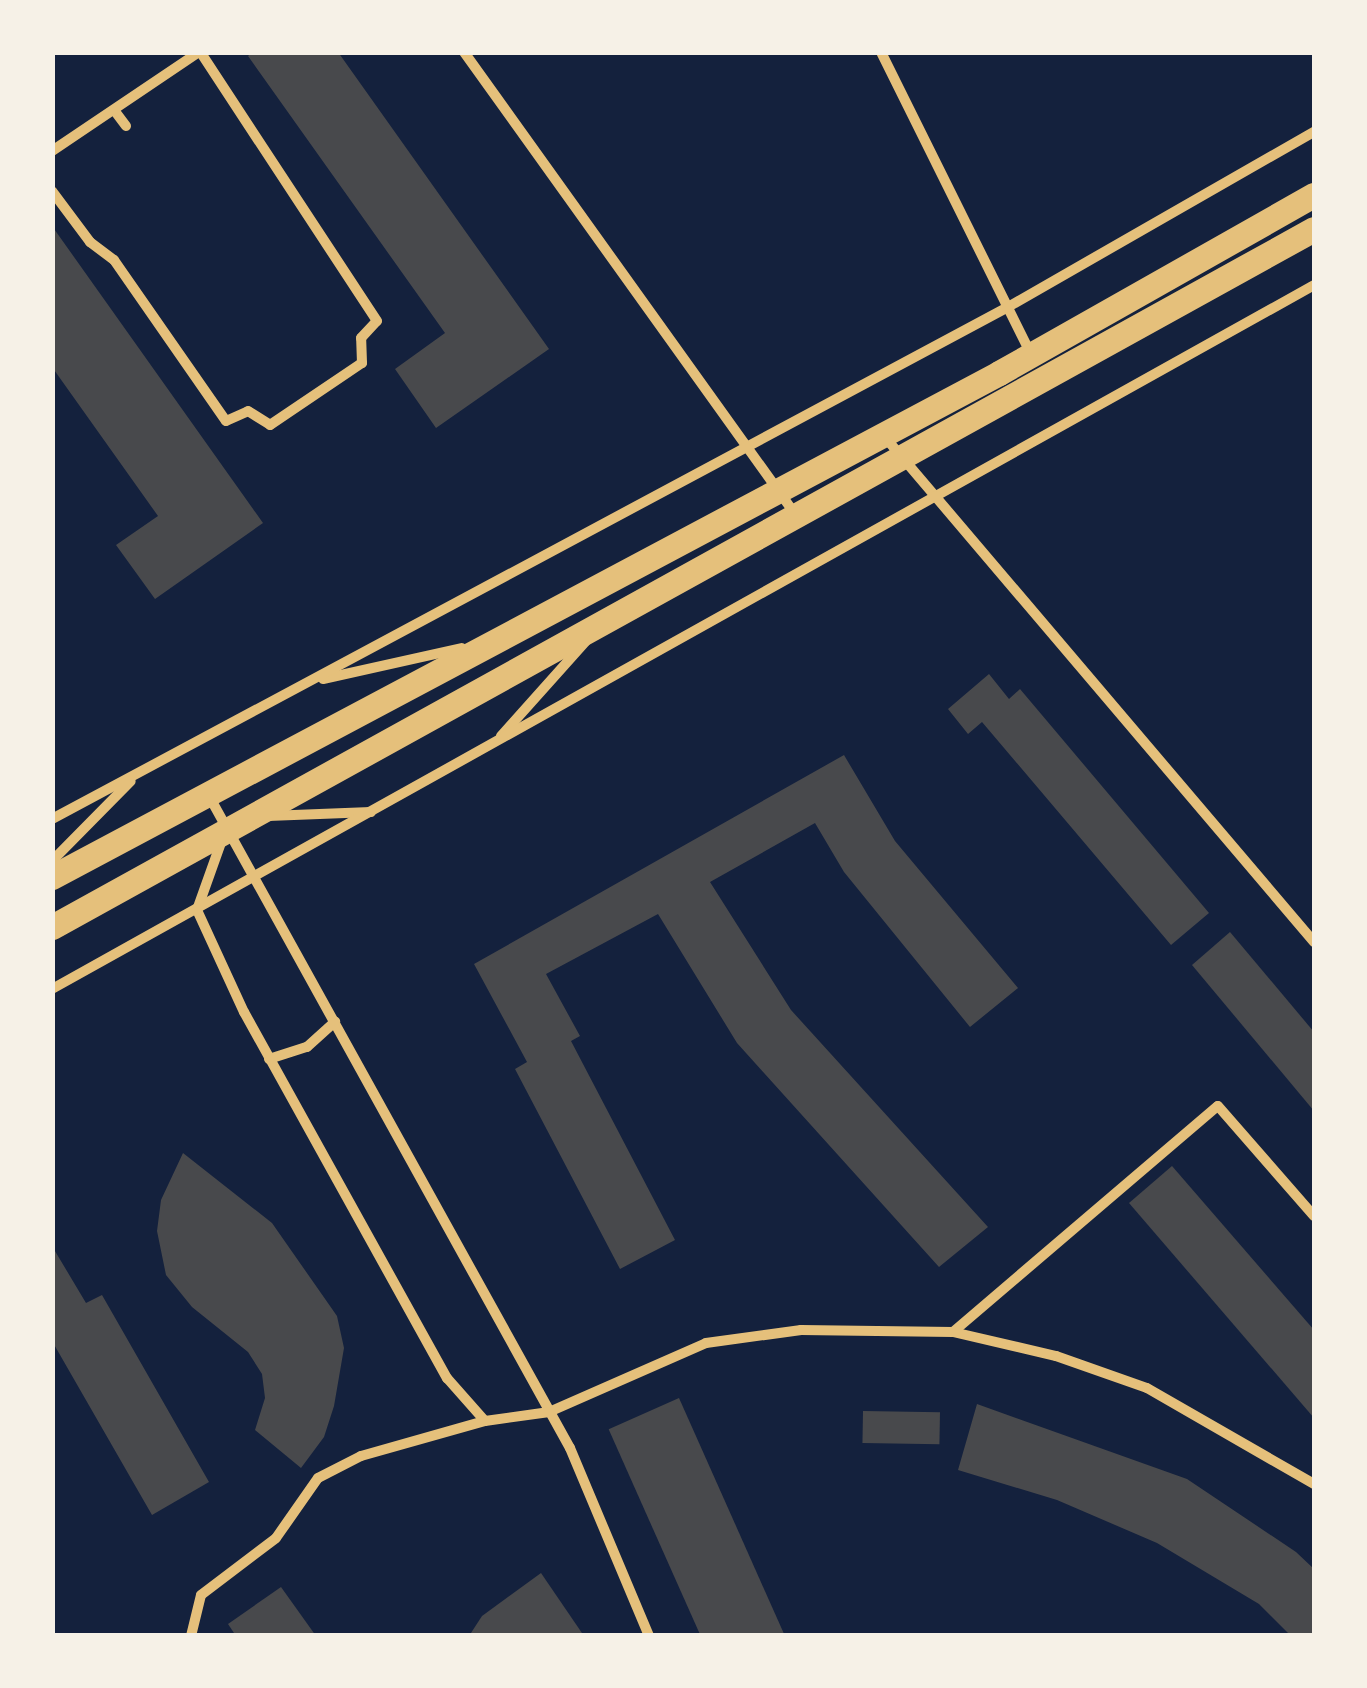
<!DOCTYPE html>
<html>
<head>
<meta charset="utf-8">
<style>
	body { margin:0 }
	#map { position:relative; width:1367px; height:1688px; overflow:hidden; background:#14213d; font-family:"Asap Condensed",sans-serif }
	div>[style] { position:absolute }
	.building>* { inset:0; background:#48494c; transform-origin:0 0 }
	.minor>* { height:10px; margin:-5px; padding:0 5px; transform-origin:5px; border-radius:5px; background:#e5c07b }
	.primary>* { height:25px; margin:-12.5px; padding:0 12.5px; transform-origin:12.5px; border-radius:12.5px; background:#e5c07b }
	span { translate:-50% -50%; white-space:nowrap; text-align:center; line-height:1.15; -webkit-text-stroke:10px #f6f1e7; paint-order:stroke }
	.frame { position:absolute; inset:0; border:55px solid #f6f1e7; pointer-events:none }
</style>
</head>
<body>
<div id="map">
	<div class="building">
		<div style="clip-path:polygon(253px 52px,338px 52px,549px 349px,436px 428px,395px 369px,445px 333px,248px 56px)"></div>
		<div style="clip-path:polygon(52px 226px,263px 523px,155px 599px,116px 545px,158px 516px,52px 367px)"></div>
		<div style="clip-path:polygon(989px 674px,1009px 699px,1020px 689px,1209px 913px,1171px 945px,982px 722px,968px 734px,948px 709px)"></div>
		<div style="clip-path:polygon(844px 755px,895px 841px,1018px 988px,970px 1027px,844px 872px,815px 823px,710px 882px,791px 1010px,988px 1227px,939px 1267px,737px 1043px,658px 914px,546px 974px,580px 1036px,571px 1041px,675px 1240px,620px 1269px,515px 1069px,527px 1062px,474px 964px)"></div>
		<div style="clip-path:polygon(1230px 932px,1314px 1032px,1314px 1111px,1192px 965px)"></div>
		<div style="clip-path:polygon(183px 1153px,272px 1223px,337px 1316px,344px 1348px,334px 1406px,324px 1437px,301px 1468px,255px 1430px,265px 1398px,262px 1374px,248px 1352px,192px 1307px,166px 1275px,157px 1231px,161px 1200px)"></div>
		<div style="clip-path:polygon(1172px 1166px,1314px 1330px,1314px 1418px,1129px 1203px)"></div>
		<div style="clip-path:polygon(52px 1246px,86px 1303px,102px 1295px,209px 1482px,152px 1515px,52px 1341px)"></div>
		<div style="left:679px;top:1398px;width:260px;height:77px;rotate:66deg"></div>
		<div style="clip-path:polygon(977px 1404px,1187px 1479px,1296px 1552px,1314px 1569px,1314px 1636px,1291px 1636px,1259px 1604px,1157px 1543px,1057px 1500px,958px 1470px)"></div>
		<div style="left:863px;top:1411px;width:77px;height:32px;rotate:1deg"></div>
		<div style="clip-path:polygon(541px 1573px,584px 1636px,469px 1636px,482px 1616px)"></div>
		<div style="clip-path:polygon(281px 1587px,316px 1636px,236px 1636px,228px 1624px)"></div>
	</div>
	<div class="minor">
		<div style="left:464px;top:52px;width:568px;rotate:54.38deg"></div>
		<div style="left:881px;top:52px;width:339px;rotate:63.6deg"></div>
		<div style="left:114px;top:110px;width:20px;rotate:53deg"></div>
		<div style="left:52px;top:151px;width:177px;rotate:-34deg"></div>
		<div style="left:52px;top:191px;width:64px;rotate:53.3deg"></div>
		<div style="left:90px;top:242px;width:30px;rotate:37deg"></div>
		<div style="left:114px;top:260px;width:196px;rotate:55.2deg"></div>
		<div style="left:226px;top:421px;width:24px;rotate:-24deg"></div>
		<div style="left:248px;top:411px;width:26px;rotate:32deg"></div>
		<div style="left:270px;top:425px;width:111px;rotate:-34deg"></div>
		<div style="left:362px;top:363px;width:25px;rotate:-92deg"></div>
		<div style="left:361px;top:338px;width:23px;rotate:-47deg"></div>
		<div style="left:377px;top:321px;width:322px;rotate:-123.3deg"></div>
		<div style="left:884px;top:436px;width:664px;rotate:49.64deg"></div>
		<div style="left:323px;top:679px;width:142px;rotate:-12.6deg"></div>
		<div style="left:501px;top:736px;width:127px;rotate:-48.2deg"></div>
		<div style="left:209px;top:796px;width:745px;rotate:61.03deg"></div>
		<div style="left:570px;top:1448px;width:204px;rotate:67.2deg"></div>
		<div style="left:268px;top:816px;width:103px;rotate:-2.2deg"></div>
		<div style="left:52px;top:819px;width:1084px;rotate:-28.17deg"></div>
		<div style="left:1008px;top:307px;width:353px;rotate:-29.8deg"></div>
		<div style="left:223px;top:837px;width:77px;rotate:109.6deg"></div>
		<div style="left:197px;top:910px;width:112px;rotate:65.3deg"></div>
		<div style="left:244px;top:1012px;width:419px;rotate:61deg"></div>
		<div style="left:447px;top:1378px;width:57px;rotate:48.5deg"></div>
		<div style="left:485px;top:1421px;width:65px;rotate:-8deg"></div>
		<div style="left:549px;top:1412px;width:171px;rotate:-23.7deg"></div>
		<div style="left:706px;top:1343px;width:96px;rotate:-7.8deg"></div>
		<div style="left:801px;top:1330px;width:152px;rotate:0.8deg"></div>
		<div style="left:953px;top:1332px;width:106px;rotate:13.1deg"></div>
		<div style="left:1056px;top:1356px;width:96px;rotate:19.4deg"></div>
		<div style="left:1147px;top:1388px;width:193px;rotate:29.9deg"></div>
		<div style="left:52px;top:861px;width:112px;rotate:-45.4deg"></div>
		<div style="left:52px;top:989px;width:1445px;rotate:-29.15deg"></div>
		<div style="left:269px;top:1059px;width:40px;rotate:-18deg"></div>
		<div style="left:307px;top:1047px;width:38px;rotate:-42deg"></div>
		<div style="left:953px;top:1332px;width:348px;rotate:-40.5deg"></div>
		<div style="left:1218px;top:1106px;width:146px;rotate:48.9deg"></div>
		<div style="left:191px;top:1636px;width:42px;rotate:-76.3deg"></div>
		<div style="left:201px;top:1595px;width:94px;rotate:-37.2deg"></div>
		<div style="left:276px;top:1538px;width:73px;rotate:-55deg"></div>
		<div style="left:318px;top:1478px;width:48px;rotate:-27.1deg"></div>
		<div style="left:361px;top:1456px;width:129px;rotate:-15.8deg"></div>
	</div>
	<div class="primary">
		<div style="left:52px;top:877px;width:1073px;rotate:-28.02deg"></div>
		<div style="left:999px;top:373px;width:362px;rotate:-29.5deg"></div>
		<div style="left:52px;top:927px;width:1442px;rotate:-28.95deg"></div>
	</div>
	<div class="frame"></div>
</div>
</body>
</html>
